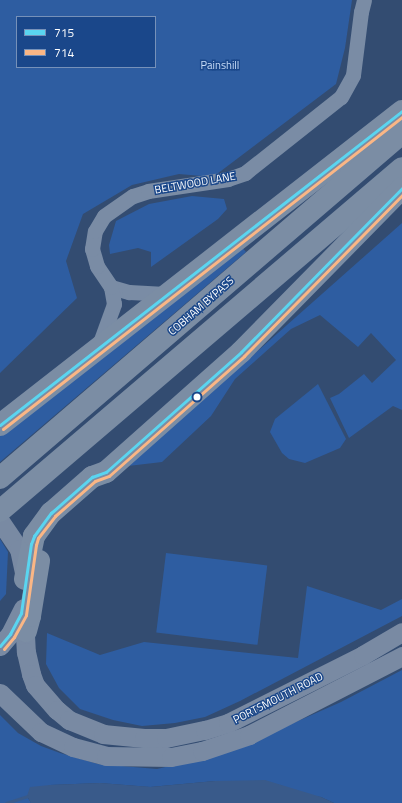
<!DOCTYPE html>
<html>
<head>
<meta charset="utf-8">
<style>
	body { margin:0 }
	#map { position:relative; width:402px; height:803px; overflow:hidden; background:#334c71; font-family:"Titillium Web",sans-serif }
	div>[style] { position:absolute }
	.green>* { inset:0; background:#2e5da1; transform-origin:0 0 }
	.water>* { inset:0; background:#395a8a }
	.stream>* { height:3px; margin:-1.5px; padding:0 1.5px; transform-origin:1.5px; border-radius:1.5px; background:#395a8a }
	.minor>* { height:15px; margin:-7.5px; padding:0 7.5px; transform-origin:7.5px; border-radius:7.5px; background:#7a8ca5 }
	.major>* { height:19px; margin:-9.5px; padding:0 9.5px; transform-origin:9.5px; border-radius:9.5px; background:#798aa3 }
	.highway>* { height:22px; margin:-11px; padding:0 11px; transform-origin:11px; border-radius:11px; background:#7b8da4 }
	.bus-1>* { height:3px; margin:-1.5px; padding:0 1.5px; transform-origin:1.5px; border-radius:1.5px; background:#5ad5f0 }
	.bus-2>* { height:3px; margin:-1.5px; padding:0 1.5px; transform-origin:1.5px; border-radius:1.5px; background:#fab685 }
	.dots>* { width:11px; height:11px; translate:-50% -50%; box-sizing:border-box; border:2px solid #1a478a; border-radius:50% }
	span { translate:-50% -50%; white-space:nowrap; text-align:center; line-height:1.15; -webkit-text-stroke:3px #1a478a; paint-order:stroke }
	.park-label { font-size:11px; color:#cadef9 }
	.street-label { font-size:11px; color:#fff }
	.legend { position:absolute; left:16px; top:16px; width:140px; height:52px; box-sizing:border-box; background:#1a478a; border:1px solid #7691b9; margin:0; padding:5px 7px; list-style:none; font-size:12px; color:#fff }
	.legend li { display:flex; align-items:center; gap:8px; height:20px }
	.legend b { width:20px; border:1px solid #7691b9 }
</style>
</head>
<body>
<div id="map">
	<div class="green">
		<div style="clip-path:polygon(evenodd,0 0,352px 0,345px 48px,336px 84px,213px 177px,179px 174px,132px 185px,83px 214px,66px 261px,77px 298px,0 373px,0 0,17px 17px,155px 17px,155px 67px,17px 67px,17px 17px)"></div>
		<div style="clip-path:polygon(192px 196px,224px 199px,227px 209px,218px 219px,151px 267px,151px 252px,138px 248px,110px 254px,109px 245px,116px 221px,149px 204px)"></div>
		<div style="clip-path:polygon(402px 223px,402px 410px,393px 406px,349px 438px,330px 398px,339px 394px,364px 374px,372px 383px,396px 360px,371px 333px,358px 347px,320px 315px,291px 329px,235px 379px,211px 416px,162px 462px,128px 466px)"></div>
		<div style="clip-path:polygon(241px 246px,246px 252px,0 462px,0 433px)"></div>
		<div style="clip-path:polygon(318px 384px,346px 439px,340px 448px,305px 463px,289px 459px,282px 453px,270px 432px,275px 419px)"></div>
		<div style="clip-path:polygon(0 539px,8px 552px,6px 594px,0 601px)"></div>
		<div style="left:166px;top:553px;width:102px;height:80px;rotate:7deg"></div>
		<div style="clip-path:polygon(307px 586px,381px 610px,402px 599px,402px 616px,240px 701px,205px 717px,175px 723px,142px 726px,113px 720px,80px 709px,59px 688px,46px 664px,47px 633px,100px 655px,144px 642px,298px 658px)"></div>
		<div style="clip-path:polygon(402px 670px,402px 803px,334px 803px,321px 797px,215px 781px,150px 787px,100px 783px,50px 785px,27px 796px,31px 803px,0 803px,0 715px,18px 733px,41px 746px,60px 753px,98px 764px,157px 769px,226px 753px,341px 702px)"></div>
	</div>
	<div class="water">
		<div style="clip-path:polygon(265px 780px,321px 797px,334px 803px,31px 803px,27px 796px,30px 787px,50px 785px,100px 783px,151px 787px,215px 781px)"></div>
	</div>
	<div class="stream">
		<div style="left:6px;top:803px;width:22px;rotate:-18deg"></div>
	</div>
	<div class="minor">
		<div style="left:111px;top:287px;width:19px;rotate:16deg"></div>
		<div style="left:129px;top:292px;width:36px;rotate:3deg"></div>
		<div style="left:98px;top:348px;width:47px;rotate:-70deg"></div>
		<div style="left:114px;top:304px;width:17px;rotate:-100deg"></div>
		<div style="left:111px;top:287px;width:25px;rotate:-124deg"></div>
		<div style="left:97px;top:266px;width:18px;rotate:-106deg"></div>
		<div style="left:92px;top:249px;width:18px;rotate:-81deg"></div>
		<div style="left:95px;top:231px;width:17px;rotate:-59deg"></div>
		<div style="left:104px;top:216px;width:35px;rotate:-35deg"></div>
		<div style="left:133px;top:196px;width:16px;rotate:-18deg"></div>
		<div style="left:148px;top:191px;width:81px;rotate:-8.5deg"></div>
		<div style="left:228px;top:179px;width:18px;rotate:-19deg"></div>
		<div style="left:245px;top:173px;width:122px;rotate:-38.4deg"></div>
		<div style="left:341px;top:97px;width:25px;rotate:-61deg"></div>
		<div style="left:353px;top:75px;width:64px;rotate:-82.8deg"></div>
		<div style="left:361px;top:12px;width:12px;rotate:-76deg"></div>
	</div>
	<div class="major">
		<div style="left:0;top:521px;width:34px;rotate:56deg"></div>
		<div style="left:19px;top:549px;width:29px;rotate:78deg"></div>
		<div style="left:24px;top:616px;width:36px;rotate:87deg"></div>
		<div style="left:26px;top:652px;width:23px;rotate:77deg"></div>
		<div style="left:31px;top:674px;width:12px;rotate:70deg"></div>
		<div style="left:35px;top:685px;width:33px;rotate:49deg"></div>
		<div style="left:57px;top:710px;width:16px;rotate:40deg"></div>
		<div style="left:69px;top:720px;width:37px;rotate:22deg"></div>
		<div style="left:103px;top:734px;width:41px;rotate:5.6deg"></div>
		<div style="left:144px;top:738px;width:22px"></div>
		<div style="left:166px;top:738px;width:40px;rotate:-12deg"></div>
		<div style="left:205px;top:730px;width:24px;rotate:-17deg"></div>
		<div style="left:228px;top:723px;width:151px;rotate:-26.7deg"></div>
		<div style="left:363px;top:655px;width:45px;rotate:-30.5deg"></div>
		<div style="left:0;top:646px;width:16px;rotate:-50deg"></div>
		<div style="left:10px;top:634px;width:29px;rotate:-63deg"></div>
		<div style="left:0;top:693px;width:57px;rotate:43.6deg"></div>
		<div style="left:41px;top:732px;width:35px;rotate:25deg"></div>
		<div style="left:73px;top:747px;width:34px;rotate:15deg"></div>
		<div style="left:106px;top:756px;width:65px;rotate:0.9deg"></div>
		<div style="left:171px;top:757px;width:32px;rotate:-11deg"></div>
		<div style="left:202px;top:751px;width:50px;rotate:-18.8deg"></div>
		<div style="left:249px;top:735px;width:172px;rotate:-27.3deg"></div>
	</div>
	<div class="highway">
		<div style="left:0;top:425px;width:510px;rotate:-37.99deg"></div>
		<div style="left:0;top:478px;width:530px;rotate:-40.64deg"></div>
		<div style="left:0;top:511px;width:528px;rotate:-40.47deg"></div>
		<div style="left:25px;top:579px;width:44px;rotate:-78.2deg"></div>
		<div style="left:34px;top:536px;width:29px;rotate:-54deg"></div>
		<div style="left:51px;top:513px;width:55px;rotate:-41.3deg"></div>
		<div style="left:92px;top:477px;width:15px;rotate:-20deg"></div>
		<div style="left:106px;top:472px;width:181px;rotate:-41.6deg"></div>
		<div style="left:241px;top:352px;width:230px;rotate:-45.5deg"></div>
		<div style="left:26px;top:631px;width:16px;rotate:-75deg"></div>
		<div style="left:30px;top:616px;width:56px;rotate:-80.7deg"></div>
	</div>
	<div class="bus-1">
		<div style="left:0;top:425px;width:510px;rotate:-37.99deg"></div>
		<div style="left:0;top:646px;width:16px;rotate:-50deg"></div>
		<div style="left:10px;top:634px;width:24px;rotate:-62deg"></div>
		<div style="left:21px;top:613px;width:70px;rotate:-81.8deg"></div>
		<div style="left:31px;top:544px;width:9px;rotate:-69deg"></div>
		<div style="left:34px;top:536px;width:29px;rotate:-54deg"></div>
		<div style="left:51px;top:513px;width:55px;rotate:-41.3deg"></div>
		<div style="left:92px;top:477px;width:15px;rotate:-20deg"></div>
		<div style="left:106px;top:472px;width:181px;rotate:-41.6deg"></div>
		<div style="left:241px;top:352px;width:230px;rotate:-45.5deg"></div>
	</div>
	<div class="bus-2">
		<div style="left:3px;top:429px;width:507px;rotate:-38.02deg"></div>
		<div style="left:4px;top:649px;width:16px;rotate:-50deg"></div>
		<div style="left:14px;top:637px;width:25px;rotate:-61deg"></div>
		<div style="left:26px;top:615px;width:71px;rotate:-81.9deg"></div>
		<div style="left:36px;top:545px;width:7px;rotate:-74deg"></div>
		<div style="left:38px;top:538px;width:28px;rotate:-52deg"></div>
		<div style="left:55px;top:516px;width:53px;rotate:-41.2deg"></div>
		<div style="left:95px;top:481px;width:15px;rotate:-20deg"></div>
		<div style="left:109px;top:476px;width:181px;rotate:-41.6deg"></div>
		<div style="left:244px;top:356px;width:226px;rotate:-45.5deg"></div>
	</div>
	<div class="dots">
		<div style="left:197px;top:397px;background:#fff"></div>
	</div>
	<div class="park-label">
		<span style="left:220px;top:65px">Painshill</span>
	</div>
	<div class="street-label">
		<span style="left:195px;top:183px;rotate:-10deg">BELTWOOD LANE</span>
		<span style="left:201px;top:306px;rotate:-41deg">COBHAM BYPASS</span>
		<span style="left:278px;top:698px;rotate:-27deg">PORTSMOUTH ROAD</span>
	</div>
	<ul class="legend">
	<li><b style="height:5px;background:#5ad5f0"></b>715</li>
	<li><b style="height:5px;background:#fab685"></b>714</li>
	</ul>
</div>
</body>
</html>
